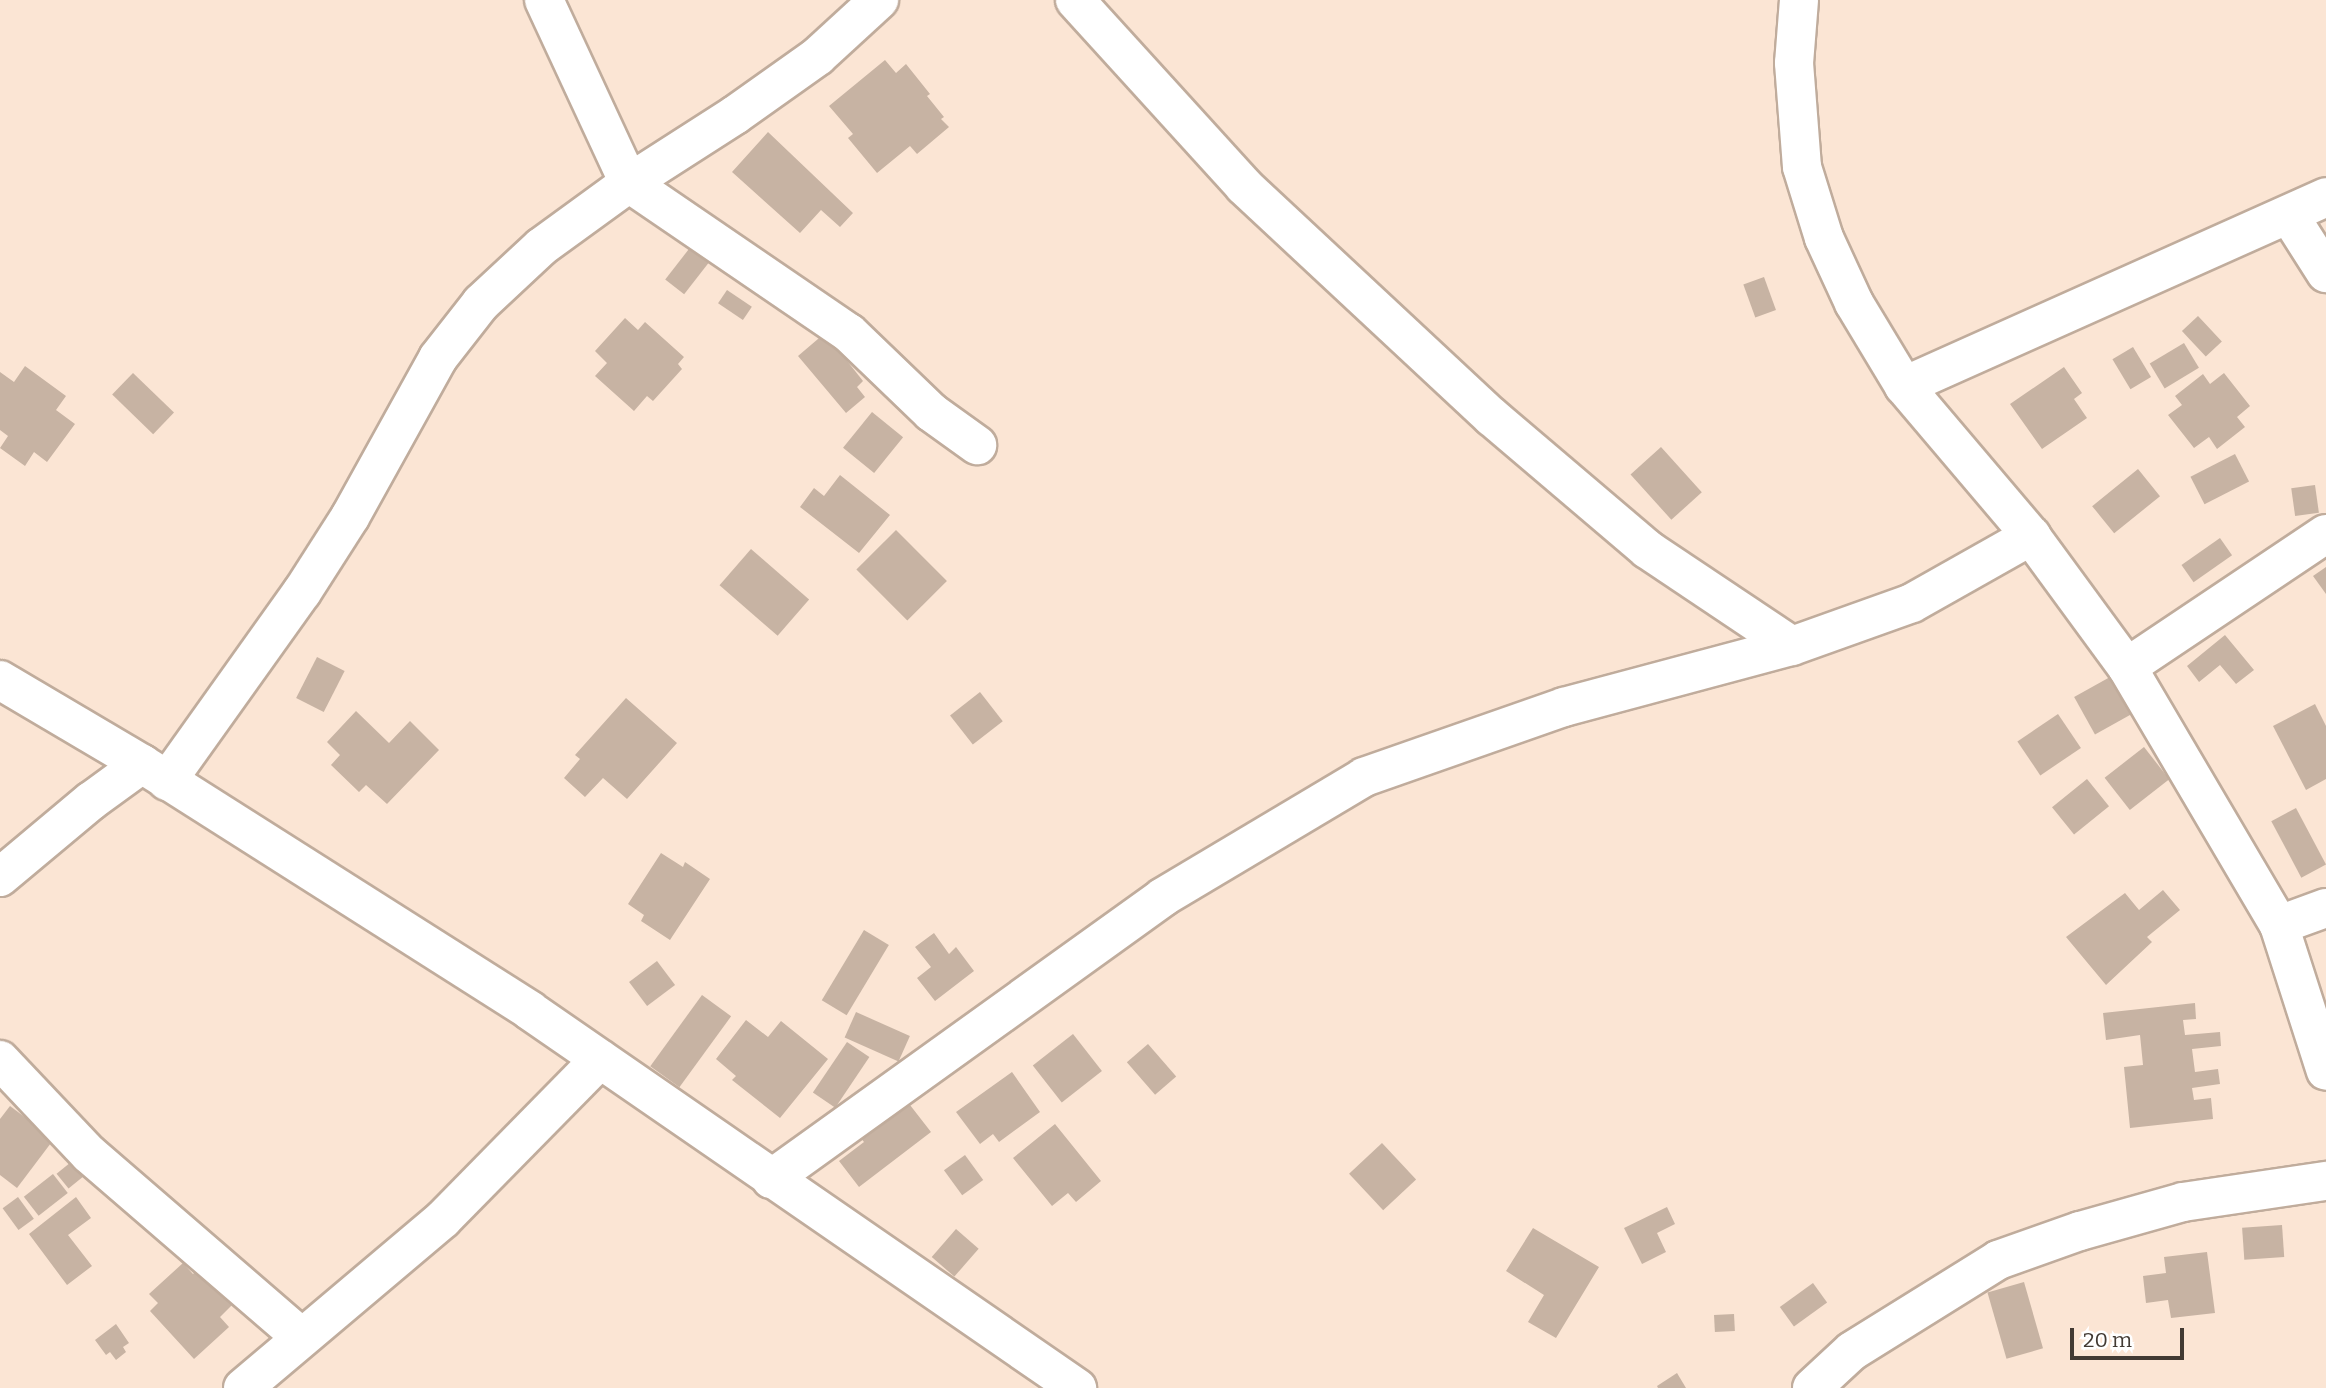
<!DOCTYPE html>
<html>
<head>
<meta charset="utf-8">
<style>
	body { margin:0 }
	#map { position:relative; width:2326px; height:1388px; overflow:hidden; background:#fbe5d4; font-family:Bitter,serif }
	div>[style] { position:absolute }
	.building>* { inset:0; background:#c7b3a3; transform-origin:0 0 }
	.roads { filter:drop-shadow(2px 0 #c0ac9c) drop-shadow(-2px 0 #c0ac9c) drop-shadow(0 2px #c0ac9c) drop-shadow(0 -2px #c0ac9c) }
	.minor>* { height:38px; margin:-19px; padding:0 19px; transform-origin:19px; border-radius:19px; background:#fff }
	span { translate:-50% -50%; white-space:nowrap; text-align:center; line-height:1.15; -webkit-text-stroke:6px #fff; paint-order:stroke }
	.scale { position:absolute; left:2070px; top:1328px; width:114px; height:32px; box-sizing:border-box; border:4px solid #423a33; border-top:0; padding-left:9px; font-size:21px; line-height:24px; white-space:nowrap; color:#423a33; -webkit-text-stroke:5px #fff; paint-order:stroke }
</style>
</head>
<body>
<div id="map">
	<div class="building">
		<div style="clip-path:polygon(885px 60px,896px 73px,906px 64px,930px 94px,927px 96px,944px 117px,941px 119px,949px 127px,917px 154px,910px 146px,877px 173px,848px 138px,853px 134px,829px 106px)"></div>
		<div style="clip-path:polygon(768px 132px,853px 213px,840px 227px,821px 210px,800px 233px,732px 172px)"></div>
		<div style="left:696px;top:240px;width:24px;height:50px;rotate:38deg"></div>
		<div style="left:1764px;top:277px;width:35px;height:22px;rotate:70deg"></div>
		<div style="left:727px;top:290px;width:30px;height:16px;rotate:34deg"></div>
		<div style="left:2198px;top:316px;width:35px;height:22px;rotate:47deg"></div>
		<div style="clip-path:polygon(625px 318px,638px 330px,645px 322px,684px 357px,678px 364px,682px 369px,653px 401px,647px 396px,634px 411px,595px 376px,607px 363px,595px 351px)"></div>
		<div style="clip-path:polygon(825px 333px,863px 381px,857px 387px,865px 397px,846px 413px,798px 356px)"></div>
		<div style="left:2184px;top:343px;width:29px;height:40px;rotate:59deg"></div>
		<div style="left:2133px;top:347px;width:35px;height:24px;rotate:59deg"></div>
		<div style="clip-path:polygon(25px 366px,66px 396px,56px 410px,75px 424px,47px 462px,34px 452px,25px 466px,0 448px,8px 436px,0 430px,0 372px,14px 382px)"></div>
		<div style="clip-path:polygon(2064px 367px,2082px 393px,2074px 399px,2087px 418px,2042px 449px,2010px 404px)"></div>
		<div style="left:133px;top:373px;width:57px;height:30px;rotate:44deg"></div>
		<div style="clip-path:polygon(2224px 373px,2250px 406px,2237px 417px,2245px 427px,2217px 449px,2209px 437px,2194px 448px,2168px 415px,2182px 405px,2175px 396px,2203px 374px,2210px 384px)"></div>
		<div style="left:872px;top:412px;width:40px;height:46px;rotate:39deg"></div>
		<div style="left:1661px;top:447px;width:61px;height:41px;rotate:48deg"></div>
		<div style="left:2235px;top:454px;width:31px;height:50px;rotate:63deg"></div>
		<div style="left:2138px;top:469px;width:35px;height:59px;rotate:51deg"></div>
		<div style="clip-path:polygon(840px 475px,890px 515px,859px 553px,800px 507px,814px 488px,824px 496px)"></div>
		<div style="left:2315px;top:485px;width:28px;height:24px;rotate:82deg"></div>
		<div style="left:896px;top:530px;width:72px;height:56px;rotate:45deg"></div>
		<div style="left:2220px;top:538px;width:21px;height:47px;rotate:55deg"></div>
		<div style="left:751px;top:549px;width:77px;height:48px;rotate:41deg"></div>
		<div style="clip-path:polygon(2326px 567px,2326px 594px,2313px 576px)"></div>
		<div style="clip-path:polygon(2225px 635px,2254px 670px,2236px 684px,2220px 665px,2199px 682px,2187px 666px)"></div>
		<div style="left:317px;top:657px;width:31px;height:46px;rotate:27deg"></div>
		<div style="left:2110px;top:677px;width:43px;height:41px;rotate:61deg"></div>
		<div style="left:980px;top:692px;width:37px;height:38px;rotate:52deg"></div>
		<div style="clip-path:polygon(626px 698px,677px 743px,627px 799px,603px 778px,585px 797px,564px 778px,580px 759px,575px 755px)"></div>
		<div style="clip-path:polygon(2315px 704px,2326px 726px,2326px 779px,2306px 790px,2273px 726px)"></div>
		<div style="clip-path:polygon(356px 711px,389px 743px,410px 721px,439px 750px,387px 804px,366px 785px,359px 792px,331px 765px,340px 755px,327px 742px)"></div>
		<div style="left:2058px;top:714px;width:41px;height:49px;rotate:56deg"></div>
		<div style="left:2144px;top:747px;width:41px;height:50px;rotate:52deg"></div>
		<div style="left:2087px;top:779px;width:35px;height:45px;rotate:51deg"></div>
		<div style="left:2296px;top:808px;width:64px;height:28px;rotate:62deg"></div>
		<div style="clip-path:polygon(661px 853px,683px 867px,685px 862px,710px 879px,670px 940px,641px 921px,644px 915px,628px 904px)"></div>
		<div style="clip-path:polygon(2163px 890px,2180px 910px,2147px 937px,2152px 942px,2106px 985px,2066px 937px,2125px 893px,2139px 910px)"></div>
		<div style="left:864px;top:930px;width:29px;height:82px;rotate:31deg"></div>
		<div style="clip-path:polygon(934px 933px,949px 954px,956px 947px,974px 971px,935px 1001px,917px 978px,931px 967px,915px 947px)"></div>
		<div style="left:657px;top:961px;width:30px;height:35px;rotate:53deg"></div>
		<div style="left:702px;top:995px;width:36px;height:88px;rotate:36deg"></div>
		<div style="clip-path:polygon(2195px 1003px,2196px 1019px,2183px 1020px,2185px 1035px,2220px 1032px,2221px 1046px,2192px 1049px,2195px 1072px,2218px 1069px,2220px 1084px,2192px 1088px,2194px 1100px,2211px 1098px,2213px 1119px,2130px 1128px,2124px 1067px,2143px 1065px,2140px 1035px,2106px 1040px,2103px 1013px)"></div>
		<div style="left:856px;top:1012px;width:59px;height:28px;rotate:24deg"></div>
		<div style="clip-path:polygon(746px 1020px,768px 1037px,781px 1021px,828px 1059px,780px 1118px,732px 1080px,736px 1076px,716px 1059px)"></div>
		<div style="left:1073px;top:1034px;width:47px;height:51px;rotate:52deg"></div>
		<div style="left:847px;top:1042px;width:27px;height:61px;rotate:34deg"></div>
		<div style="left:1148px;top:1044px;width:43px;height:28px;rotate:49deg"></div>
		<div style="clip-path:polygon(1012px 1072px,1040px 1112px,999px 1142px,993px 1134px,980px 1144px,956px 1112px)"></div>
		<div style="clip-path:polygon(903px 1096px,931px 1132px,859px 1187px,839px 1161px,864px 1142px,856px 1132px)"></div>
		<div style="clip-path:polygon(10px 1106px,54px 1139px,17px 1188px,0 1175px,0 1119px)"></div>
		<div style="clip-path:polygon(1055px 1124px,1101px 1181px,1076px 1202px,1068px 1193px,1052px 1206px,1013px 1158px)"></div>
		<div style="left:1382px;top:1143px;width:50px;height:45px;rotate:47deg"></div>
		<div style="left:965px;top:1155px;width:31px;height:26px;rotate:54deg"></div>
		<div style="left:76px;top:1158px;width:19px;height:25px;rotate:51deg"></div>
		<div style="left:53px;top:1174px;width:24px;height:37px;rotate:52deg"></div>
		<div style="left:18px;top:1197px;width:27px;height:19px;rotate:54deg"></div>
		<div style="clip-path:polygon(76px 1197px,91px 1218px,68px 1235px,92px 1266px,67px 1285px,29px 1234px)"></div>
		<div style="clip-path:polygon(1667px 1207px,1675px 1224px,1657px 1233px,1666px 1252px,1642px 1264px,1624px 1228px)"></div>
		<div style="left:2282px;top:1225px;width:32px;height:40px;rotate:86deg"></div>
		<div style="clip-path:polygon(1533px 1228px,1599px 1267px,1556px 1338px,1528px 1322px,1544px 1295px,1506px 1271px)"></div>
		<div style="left:956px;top:1229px;width:30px;height:37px;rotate:41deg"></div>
		<div style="clip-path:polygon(2207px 1252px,2215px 1313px,2171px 1318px,2168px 1300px,2146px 1303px,2143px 1276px,2166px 1273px,2164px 1257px)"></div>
		<div style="clip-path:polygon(183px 1263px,193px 1274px,202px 1266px,235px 1302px,220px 1317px,229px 1327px,194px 1359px,150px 1311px,158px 1303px,149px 1294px)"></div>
		<div style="left:2024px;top:1282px;width:69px;height:38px;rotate:74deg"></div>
		<div style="left:1813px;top:1283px;width:24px;height:41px;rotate:54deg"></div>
		<div style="left:1734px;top:1314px;width:17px;height:20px;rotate:87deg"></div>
		<div style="clip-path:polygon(116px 1324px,129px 1343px,123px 1347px,126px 1352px,116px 1360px,110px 1352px,106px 1355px,95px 1340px)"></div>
		<div style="clip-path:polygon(1677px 1373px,1686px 1388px,1658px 1388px,1657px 1386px)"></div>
	</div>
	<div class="roads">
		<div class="minor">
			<div style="left:544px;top:0;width:202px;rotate:65.1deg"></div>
			<div style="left:629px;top:183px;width:266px;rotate:34.3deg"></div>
			<div style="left:849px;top:333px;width:114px;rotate:43.9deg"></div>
			<div style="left:931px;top:412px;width:57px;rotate:35.7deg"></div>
			<div style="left:1075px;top:0;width:251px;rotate:47.7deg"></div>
			<div style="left:1244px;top:186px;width:339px;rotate:43deg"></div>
			<div style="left:1492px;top:417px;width:204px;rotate:40.4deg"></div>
			<div style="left:1647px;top:549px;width:174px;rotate:33.8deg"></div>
			<div style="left:1799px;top:0;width:63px;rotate:94.5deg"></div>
			<div style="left:1794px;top:63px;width:104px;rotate:85.6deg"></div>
			<div style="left:1802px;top:167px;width:74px;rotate:72.8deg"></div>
			<div style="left:1824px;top:238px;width:72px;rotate:65.2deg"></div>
			<div style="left:1854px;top:303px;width:97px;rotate:58.9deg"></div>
			<div style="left:1904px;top:386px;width:197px;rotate:49.7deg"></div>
			<div style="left:2031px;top:536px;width:162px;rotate:53.8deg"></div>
			<div style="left:2127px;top:667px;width:299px;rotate:59.5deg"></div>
			<div style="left:2279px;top:925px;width:153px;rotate:72.2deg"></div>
			<div style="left:2289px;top:215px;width:69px;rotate:57.5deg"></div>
			<div style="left:1904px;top:386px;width:462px;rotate:-24.1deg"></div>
			<div style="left:2127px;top:667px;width:239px;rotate:-33.8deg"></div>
			<div style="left:0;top:680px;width:165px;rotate:30.6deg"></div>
			<div style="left:142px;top:764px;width:459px;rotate:32.4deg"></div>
			<div style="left:529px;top:1010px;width:666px;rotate:34.6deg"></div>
			<div style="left:167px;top:781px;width:232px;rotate:-54.5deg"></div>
			<div style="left:302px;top:592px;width:89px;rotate:-57.4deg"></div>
			<div style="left:350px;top:517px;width:182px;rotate:-61deg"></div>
			<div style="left:438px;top:358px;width:70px;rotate:-52deg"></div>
			<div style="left:481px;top:303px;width:82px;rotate:-43deg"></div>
			<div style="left:541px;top:247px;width:109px;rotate:-36deg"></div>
			<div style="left:629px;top:183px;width:126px;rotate:-32.7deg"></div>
			<div style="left:735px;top:115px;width:102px;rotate:-35.4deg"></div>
			<div style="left:818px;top:56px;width:83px;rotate:-42.6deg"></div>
			<div style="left:0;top:877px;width:119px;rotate:-39.9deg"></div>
			<div style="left:91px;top:801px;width:63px;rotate:-36deg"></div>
			<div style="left:2279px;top:925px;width:50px;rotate:-19.9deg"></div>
			<div style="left:0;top:1060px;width:129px;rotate:46.6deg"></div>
			<div style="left:89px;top:1154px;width:281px;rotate:40.8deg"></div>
			<div style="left:771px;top:1179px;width:483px;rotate:-35.7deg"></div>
			<div style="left:1163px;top:897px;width:234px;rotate:-30.8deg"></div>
			<div style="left:1364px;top:777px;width:212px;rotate:-19.3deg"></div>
			<div style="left:1564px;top:707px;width:236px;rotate:-15deg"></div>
			<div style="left:1792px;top:646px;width:127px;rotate:-19.7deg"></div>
			<div style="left:1912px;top:603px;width:137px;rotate:-29.4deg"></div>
			<div style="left:243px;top:1388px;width:262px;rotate:-40.2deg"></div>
			<div style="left:443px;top:1219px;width:224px;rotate:-45.5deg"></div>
			<div style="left:1812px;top:1388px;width:54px;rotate:-42.8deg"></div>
			<div style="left:1852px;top:1351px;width:172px;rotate:-31.9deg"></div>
			<div style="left:1998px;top:1260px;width:87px;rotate:-19.5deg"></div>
			<div style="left:2080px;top:1231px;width:107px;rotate:-15.7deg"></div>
			<div style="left:2183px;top:1202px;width:145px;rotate:-8.4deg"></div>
		</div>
	</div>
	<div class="scale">20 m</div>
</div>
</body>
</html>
